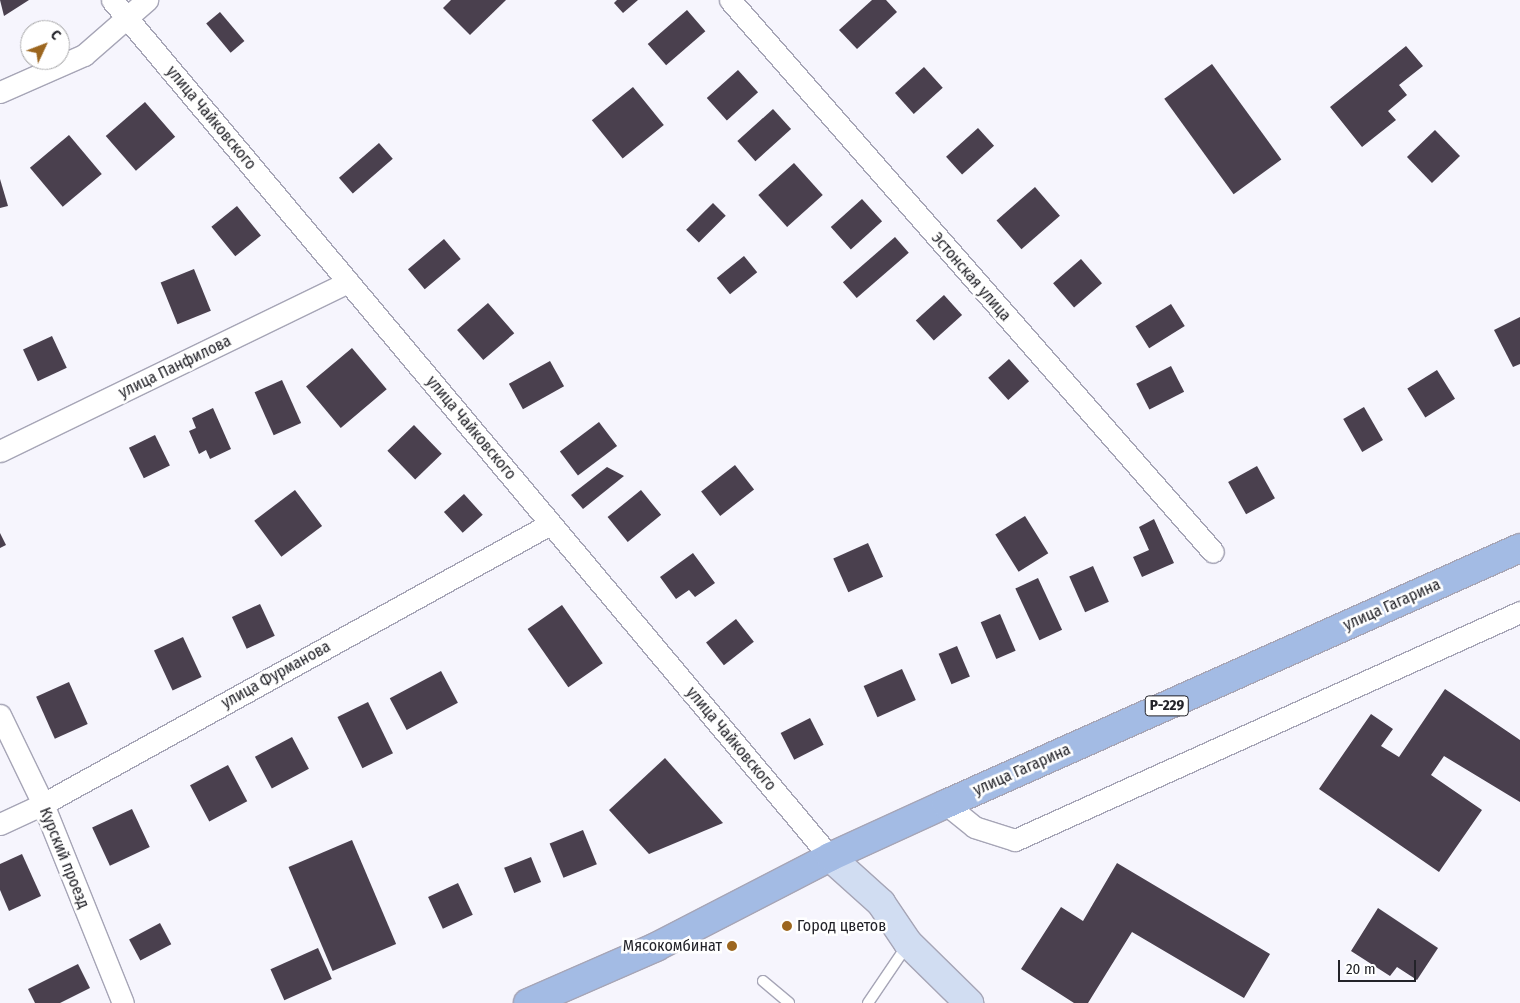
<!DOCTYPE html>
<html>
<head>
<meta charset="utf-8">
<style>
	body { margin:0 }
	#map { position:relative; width:1520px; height:1003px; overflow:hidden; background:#f6f5fd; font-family:"Fira Sans Condensed",sans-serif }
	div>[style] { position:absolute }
	.building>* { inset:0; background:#4a404e; transform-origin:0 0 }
	.roads { filter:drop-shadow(1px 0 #a6a5b6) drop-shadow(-1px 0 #a6a5b6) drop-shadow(0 1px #a6a5b6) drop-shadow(0 -1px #a6a5b6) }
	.lane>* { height:10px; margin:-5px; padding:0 5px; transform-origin:5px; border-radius:5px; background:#fff }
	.street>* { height:21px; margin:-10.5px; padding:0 10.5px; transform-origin:10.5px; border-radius:10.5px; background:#fff }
	.secondary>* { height:28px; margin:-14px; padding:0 14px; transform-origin:14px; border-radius:14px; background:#d1ddf2 }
	.primary>* { height:28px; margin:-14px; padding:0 14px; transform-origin:14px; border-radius:14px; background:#a3bbe4 }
	.dots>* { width:14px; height:14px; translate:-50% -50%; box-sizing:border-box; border:2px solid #fff; border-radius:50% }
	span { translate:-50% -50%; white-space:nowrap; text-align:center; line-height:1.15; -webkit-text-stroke:5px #fff; paint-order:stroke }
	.shield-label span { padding:1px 4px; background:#fff; border:1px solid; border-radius:4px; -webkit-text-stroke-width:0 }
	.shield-label { font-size:15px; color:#232329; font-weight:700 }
	.street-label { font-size:16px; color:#232329 }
	.poi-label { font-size:16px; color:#232329 }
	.left { translate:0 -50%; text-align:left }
	.right { translate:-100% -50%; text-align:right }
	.north { position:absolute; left:20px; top:20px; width:50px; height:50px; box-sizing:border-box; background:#fff; border:1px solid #a7a7a9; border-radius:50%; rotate:47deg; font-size:14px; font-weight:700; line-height:20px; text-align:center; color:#232329 }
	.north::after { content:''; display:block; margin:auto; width:18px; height:22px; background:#9c661f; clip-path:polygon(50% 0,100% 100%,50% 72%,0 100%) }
	.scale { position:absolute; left:1338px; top:960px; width:78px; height:22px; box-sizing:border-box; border:2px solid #232329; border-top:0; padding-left:6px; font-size:15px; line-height:18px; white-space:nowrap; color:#232329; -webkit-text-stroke:4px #fff; paint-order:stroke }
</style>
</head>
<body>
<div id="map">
	<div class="building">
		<i style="clip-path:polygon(0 0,29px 0,4px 16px)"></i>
		<i style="clip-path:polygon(451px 0,506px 0,470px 35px,443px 8px)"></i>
		<i style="clip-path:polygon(617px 0,638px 0,623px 13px,614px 3px)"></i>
		<i style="clip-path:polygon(872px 0,886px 0,897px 12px,857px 49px,839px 30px)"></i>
		<i style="left:687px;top:10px;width:28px;height:52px;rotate:49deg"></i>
		<i style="left:220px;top:12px;width:38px;height:18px;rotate:50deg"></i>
		<i style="clip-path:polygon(1406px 46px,1423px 66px,1399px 85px,1407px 95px,1388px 111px,1396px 120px,1362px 147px,1330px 107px)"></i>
		<i style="left:1212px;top:64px;width:118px;height:59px;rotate:54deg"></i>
		<i style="left:924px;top:67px;width:28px;height:39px;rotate:48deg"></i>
		<i style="left:738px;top:70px;width:30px;height:42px;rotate:48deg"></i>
		<i style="left:633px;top:87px;width:49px;height:53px;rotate:51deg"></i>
		<i style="left:145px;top:102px;width:46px;height:52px;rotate:49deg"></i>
		<i style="left:773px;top:109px;width:27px;height:48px;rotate:48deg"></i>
		<i style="left:978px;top:128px;width:24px;height:43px;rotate:48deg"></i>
		<i style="left:1435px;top:130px;width:36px;height:39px;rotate:46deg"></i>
		<i style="left:69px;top:135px;width:51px;height:51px;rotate:50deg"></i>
		<i style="left:379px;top:143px;width:21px;height:53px;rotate:49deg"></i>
		<i style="left:794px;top:163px;width:43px;height:48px;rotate:48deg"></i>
		<i style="clip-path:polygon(0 179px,8px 206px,0 208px)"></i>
		<i style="left:1035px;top:187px;width:38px;height:51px;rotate:49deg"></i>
		<i style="left:862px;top:199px;width:30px;height:42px;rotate:48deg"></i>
		<i style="left:713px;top:203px;width:18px;height:38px;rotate:45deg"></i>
		<i style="left:237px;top:206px;width:38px;height:33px;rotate:51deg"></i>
		<i style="left:895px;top:237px;width:21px;height:69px;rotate:49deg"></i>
		<i style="left:444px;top:239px;width:26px;height:47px;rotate:50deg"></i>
		<i style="left:744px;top:256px;width:21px;height:35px;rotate:51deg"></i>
		<i style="left:1081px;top:259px;width:32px;height:37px;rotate:49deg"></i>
		<i style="left:194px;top:269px;width:45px;height:36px;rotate:68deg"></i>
		<i style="left:944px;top:295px;width:27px;height:38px;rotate:48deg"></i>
		<i style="left:488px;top:303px;width:40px;height:41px;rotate:49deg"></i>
		<i style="left:1171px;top:304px;width:26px;height:42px;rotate:58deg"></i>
		<i style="clip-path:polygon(1520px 317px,1520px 364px,1513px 367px,1494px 330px)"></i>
		<i style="left:52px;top:336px;width:35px;height:32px;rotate:65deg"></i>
		<i style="left:352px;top:348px;width:54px;height:60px;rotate:50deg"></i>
		<i style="left:1009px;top:359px;width:30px;height:28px;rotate:48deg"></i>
		<i style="left:550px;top:361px;width:29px;height:47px;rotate:61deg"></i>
		<i style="left:1171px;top:366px;width:29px;height:39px;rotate:63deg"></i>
		<i style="left:1437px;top:370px;width:34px;height:35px;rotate:58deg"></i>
		<i style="left:282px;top:380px;width:47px;height:30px;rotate:66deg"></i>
		<i style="left:1364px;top:407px;width:38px;height:24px;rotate:60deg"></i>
		<i style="clip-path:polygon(213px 408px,231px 449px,210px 459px,206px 450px,199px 454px,189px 431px,196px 428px,192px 418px)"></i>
		<i style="left:599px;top:422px;width:30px;height:49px;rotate:53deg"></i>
		<i style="left:414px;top:425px;width:40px;height:37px;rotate:46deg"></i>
		<i style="left:155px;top:435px;width:34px;height:29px;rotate:64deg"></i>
		<i style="left:735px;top:465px;width:31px;height:43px;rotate:52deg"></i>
		<i style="left:1257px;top:466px;width:37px;height:33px;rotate:61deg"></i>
		<i style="clip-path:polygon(607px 467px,624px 476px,583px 509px,571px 495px)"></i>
		<i style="left:295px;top:490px;width:45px;height:51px;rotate:53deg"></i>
		<i style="left:641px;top:490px;width:32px;height:43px;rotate:51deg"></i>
		<i style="left:464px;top:494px;width:28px;height:27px;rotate:48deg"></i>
		<i style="left:1025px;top:516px;width:44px;height:35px;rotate:58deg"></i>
		<i style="clip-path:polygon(1154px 519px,1174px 563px,1142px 577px,1133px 557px,1149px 550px,1139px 527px)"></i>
		<i style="clip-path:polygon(0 533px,6px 545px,0 548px)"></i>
		<i style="left:868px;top:543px;width:37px;height:38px;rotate:66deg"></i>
		<i style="clip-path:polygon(693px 553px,715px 583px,695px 597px,689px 590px,676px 599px,660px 577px)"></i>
		<i style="left:1093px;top:566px;width:39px;height:26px;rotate:66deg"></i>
		<i style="left:1038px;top:578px;width:57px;height:25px;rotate:65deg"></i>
		<i style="left:260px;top:604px;width:35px;height:31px;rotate:65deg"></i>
		<i style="left:562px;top:605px;width:71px;height:42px;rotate:55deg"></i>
		<i style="left:1000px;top:614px;width:40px;height:21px;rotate:67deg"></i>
		<i style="left:736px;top:619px;width:29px;height:38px;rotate:52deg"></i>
		<i style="left:183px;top:637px;width:44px;height:32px;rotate:65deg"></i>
		<i style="left:957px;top:646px;width:33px;height:20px;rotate:67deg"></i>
		<i style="left:902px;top:669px;width:34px;height:42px;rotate:66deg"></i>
		<i style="left:441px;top:671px;width:36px;height:58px;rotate:62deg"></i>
		<i style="left:69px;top:682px;width:46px;height:36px;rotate:66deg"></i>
		<i style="clip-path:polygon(1445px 689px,1520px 740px,1520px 802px,1444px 756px,1431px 775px,1482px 810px,1439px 872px,1319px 789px,1371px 714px,1393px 729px,1381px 746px,1399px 757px)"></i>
		<i style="left:368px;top:702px;width:57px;height:34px;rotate:64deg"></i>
		<i style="left:810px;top:718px;width:30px;height:33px;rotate:63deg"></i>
		<i style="left:292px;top:737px;width:36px;height:42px;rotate:62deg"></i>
		<i style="clip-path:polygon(665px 758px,723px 823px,649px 854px,609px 810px)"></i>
		<i style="left:228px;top:765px;width:41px;height:43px;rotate:62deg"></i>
		<i style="left:132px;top:809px;width:42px;height:44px;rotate:65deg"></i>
		<i style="left:583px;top:830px;width:37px;height:36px;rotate:68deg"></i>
		<i style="left:352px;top:840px;width:113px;height:69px;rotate:67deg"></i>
		<i style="clip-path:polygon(22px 854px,41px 896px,9px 911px,0 890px,0 864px)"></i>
		<i style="left:531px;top:857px;width:27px;height:29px;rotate:68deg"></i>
		<i style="clip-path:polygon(1117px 863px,1270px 954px,1244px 998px,1132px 932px,1088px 1003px,1074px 1003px,1021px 969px,1061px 907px,1083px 921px)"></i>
		<i style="left:458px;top:883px;width:35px;height:33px;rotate:65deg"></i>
		<i style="clip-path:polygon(1378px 908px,1438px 948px,1417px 980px,1397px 967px,1390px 976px,1351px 951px)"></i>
		<i style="left:160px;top:923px;width:24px;height:35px;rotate:62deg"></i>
		<i style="left:318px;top:948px;width:34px;height:52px;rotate:66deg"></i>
		<i style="clip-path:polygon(78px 964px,90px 988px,60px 1003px,35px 1003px,28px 989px)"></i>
	</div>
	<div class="roads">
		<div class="lane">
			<i style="left:763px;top:981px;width:34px;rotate:40deg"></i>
			<i style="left:868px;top:1003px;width:71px;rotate:-55.9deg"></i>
		</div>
		<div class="street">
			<i style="left:112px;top:0;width:1118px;rotate:50.04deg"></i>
			<i style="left:730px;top:0;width:733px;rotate:48.81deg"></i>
			<i style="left:0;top:92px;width:92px;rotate:-23.8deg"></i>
			<i style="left:84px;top:55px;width:84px;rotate:-41.1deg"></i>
			<i style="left:0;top:451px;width:387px;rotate:-25.9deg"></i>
			<i style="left:0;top:715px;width:99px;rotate:64.2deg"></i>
			<i style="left:43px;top:804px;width:214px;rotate:68.1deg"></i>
			<i style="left:946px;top:804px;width:36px;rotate:39deg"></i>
			<i style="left:974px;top:827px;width:43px;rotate:17.6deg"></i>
			<i style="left:1015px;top:840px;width:554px;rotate:-24.3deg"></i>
			<i style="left:0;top:824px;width:47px;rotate:-24.9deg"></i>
			<i style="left:43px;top:804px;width:579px;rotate:-28.91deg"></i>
		</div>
		<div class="secondary">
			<i style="left:830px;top:857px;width:69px;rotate:42deg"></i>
			<i style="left:881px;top:903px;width:48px;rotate:56deg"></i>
			<i style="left:908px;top:943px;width:86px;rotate:44.5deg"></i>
		</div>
		<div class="primary">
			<i style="left:528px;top:1003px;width:140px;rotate:-23.6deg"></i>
			<i style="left:656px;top:947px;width:196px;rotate:-27.3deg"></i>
			<i style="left:830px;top:857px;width:128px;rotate:-24.6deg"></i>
			<i style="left:946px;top:804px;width:628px;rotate:-24.04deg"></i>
		</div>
	</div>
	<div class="dots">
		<i style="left:787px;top:926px;background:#9c661f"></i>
		<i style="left:732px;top:946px;background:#9c661f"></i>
	</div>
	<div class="shield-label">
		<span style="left:1167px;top:706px">Р-229</span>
	</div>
	<div class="street-label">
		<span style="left:211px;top:118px;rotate:50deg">улица Чайковского</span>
		<span style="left:971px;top:277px;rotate:49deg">Эстонская улица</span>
		<span style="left:175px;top:367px;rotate:-26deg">улица Панфилова</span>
		<span style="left:471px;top:428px;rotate:50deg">улица Чайковского</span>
		<span style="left:1392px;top:605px;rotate:-24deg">улица Гагарина</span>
		<span style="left:276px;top:675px;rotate:-29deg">улица Фурманова</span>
		<span style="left:731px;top:739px;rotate:50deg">улица Чайковского</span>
		<span style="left:1022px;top:770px;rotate:-24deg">улица Гагарина</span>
		<span style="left:64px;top:858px;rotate:68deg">Курский проезд</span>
	</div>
	<div class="poi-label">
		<span class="left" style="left:797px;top:926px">Город цветов</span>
		<span class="right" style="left:722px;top:946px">Мясокомбинат</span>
	</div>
	<div class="north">С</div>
	<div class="scale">20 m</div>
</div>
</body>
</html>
